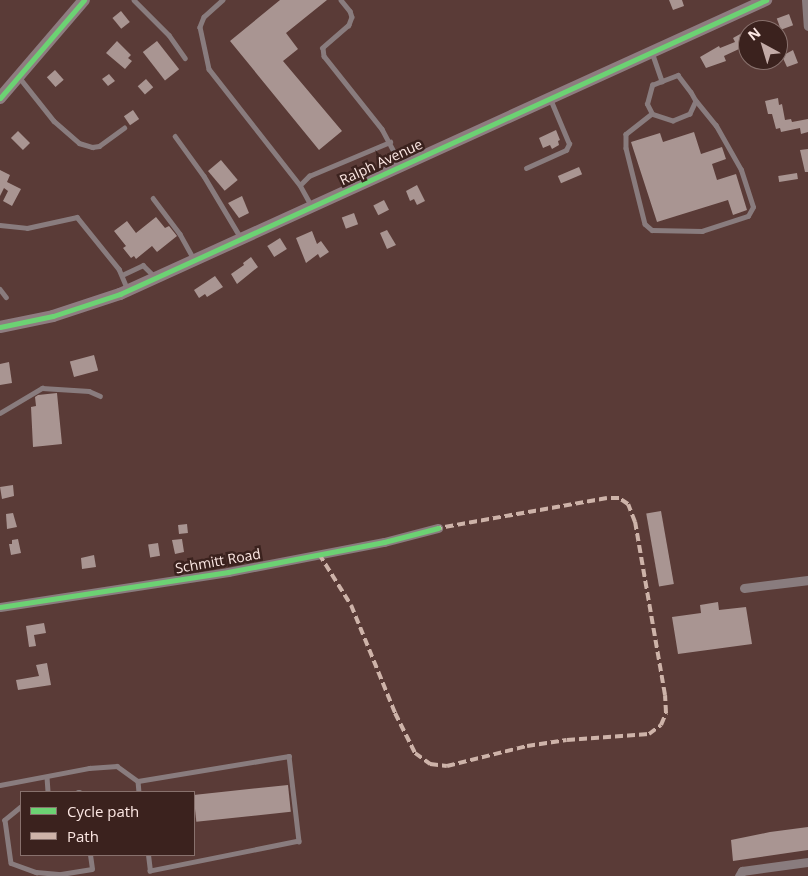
<!DOCTYPE html>
<html>
<head>
<meta charset="utf-8">
<style>
	body { margin:0 }
	#map { position:relative; width:808px; height:876px; overflow:hidden; background:#5a3b37; font-family:"Open Sans",sans-serif }
	div>[style] { position:absolute }
	.building>* { inset:0; background:#a99592; transform-origin:0 0 }
	.lane>* { height:4.5px; margin:-2.25px; padding:0 2.25px; transform-origin:2.25px; border-radius:2.25px; background:#897c7e }
	.street>* { height:9px; margin:-4.5px; padding:0 4.5px; transform-origin:4.5px; border-radius:4.5px; background:#897c7e }
	.secondary>* { height:12px; margin:-6px; padding:0 6px; transform-origin:6px; border-radius:6px; background:#8e7c80 }
	.quiet>* { height:4px; margin-top:-2px; transform-origin:0; background:repeating-linear-gradient(90deg,#ceb3a9 0 8px,transparent 0 12px) }
	.cycleway>* { height:5px; margin:-2.5px; padding:0 2.5px; transform-origin:2.5px; border-radius:2.5px; background:#6cd273 }
	span { translate:-50% -50%; white-space:nowrap; text-align:center; line-height:1.15; -webkit-text-stroke:5px #3b221e; paint-order:stroke }
	.street-label { font-size:14px; color:#fce7e3 }
	.legend { position:absolute; left:20px; top:791px; width:175px; height:65px; box-sizing:border-box; background:#3b221e; border:1px solid #88716d; margin:0; padding:6px 9px; list-style:none; font-size:15px; color:#fce7e3 }
	.legend li { display:flex; align-items:center; gap:10px; height:25px }
	.legend b { width:25px; border:1px solid #88716d }
	.north { position:absolute; left:738px; top:20px; width:50px; height:50px; box-sizing:border-box; background:#3b221e; border:1px solid #88716d; border-radius:50%; rotate:321deg; font-size:14px; font-weight:700; line-height:20px; text-align:center; color:#fce7e3 }
	.north::after { content:''; display:block; margin:auto; width:18px; height:22px; background:#c3aba7; clip-path:polygon(50% 0,100% 100%,50% 72%,0 100%) }
</style>
</head>
<body>
<div id="map">
	<div class="building">
		<i style="clip-path:polygon(280px 0,327px 0,286px 33px,298px 49px,283px 61px,342px 131px,319px 150px,230px 41px)"></i>
		<i style="clip-path:polygon(669px 0,682px 0,684px 6px,673px 10px)"></i>
		<i style="left:121px;top:11px;width:14px;height:11px;rotate:51deg"></i>
		<i style="left:789px;top:14px;width:12px;height:13px;rotate:70deg"></i>
		<i style="clip-path:polygon(742px 33px,748px 50px,740px 53px,739px 49px,724px 56px,726px 61px,706px 68px,700px 57px,719px 46px,720px 48px,735px 42px,733px 38px)"></i>
		<i style="clip-path:polygon(117px 41px,131px 55px,128px 58px,132px 61px,125px 69px,106px 53px)"></i>
		<i style="left:157px;top:41px;width:36px;height:18px;rotate:52deg"></i>
		<i style="clip-path:polygon(793px 50px,798px 63px,787px 67px,782px 56px)"></i>
		<i style="left:55px;top:70px;width:13px;height:11px;rotate:48deg"></i>
		<i style="clip-path:polygon(109px 74px,115px 81px,108px 86px,102px 79px)"></i>
		<i style="left:146px;top:79px;width:11px;height:11px;rotate:49deg"></i>
		<i style="clip-path:polygon(778px 98px,779px 105px,782px 104px,785px 120px,791px 119px,792px 122px,808px 119px,808px 132px,801px 134px,800px 128px,781px 132px,780px 128px,776px 129px,772px 114px,768px 114px,765px 101px)"></i>
		<i style="left:133px;top:110px;width:11px;height:11px;rotate:56deg"></i>
		<i style="clip-path:polygon(556px 130px,560px 140px,558px 141px,559px 145px,552px 149px,550px 145px,543px 148px,539px 138px)"></i>
		<i style="left:18px;top:131px;width:17px;height:10px;rotate:45deg"></i>
		<i style="clip-path:polygon(694px 132px,701px 154px,722px 147px,726px 159px,712px 164px,717px 180px,736px 174px,747px 210px,733px 215px,728px 200px,657px 222px,631px 142px,660px 133px,663px 142px)"></i>
		<i style="clip-path:polygon(808px 149px,808px 172px,805px 172px,800px 150px)"></i>
		<i style="left:221px;top:160px;width:26px;height:17px;rotate:50deg"></i>
		<i style="left:579px;top:167px;width:8px;height:23px;rotate:67deg"></i>
		<i style="clip-path:polygon(0 170px,10px 175px,7px 182px,21px 189px,12px 206px,3px 201px,8px 191px,4px 188px,0 196px)"></i>
		<i style="left:797px;top:173px;width:6px;height:19px;rotate:81deg"></i>
		<i style="clip-path:polygon(417px 185px,425px 201px,417px 205px,414px 199px,410px 201px,406px 191px)"></i>
		<i style="clip-path:polygon(242px 196px,249px 213px,239px 218px,228px 203px)"></i>
		<i style="left:384px;top:200px;width:11px;height:12px;rotate:63deg"></i>
		<i style="left:354px;top:213px;width:12px;height:13px;rotate:70deg"></i>
		<i style="clip-path:polygon(156px 217px,165px 228px,169px 226px,177px 236px,157px 252px,152px 246px,136px 259px,134px 256px,131px 258px,123px 248px,126px 246px,114px 231px,127px 221px,136px 233px)"></i>
		<i style="clip-path:polygon(387px 230px,396px 245px,387px 249px,380px 233px)"></i>
		<i style="clip-path:polygon(312px 231px,317px 244px,321px 241px,329px 252px,320px 258px,318px 254px,306px 263px,296px 238px)"></i>
		<i style="left:280px;top:238px;width:13px;height:15px;rotate:58deg"></i>
		<i style="clip-path:polygon(251px 257px,258px 267px,237px 284px,231px 274px,244px 265px,243px 263px)"></i>
		<i style="clip-path:polygon(215px 276px,223px 287px,207px 297px,205px 294px,199px 298px,194px 290px)"></i>
		<i style="left:94px;top:355px;width:16px;height:25px;rotate:75deg"></i>
		<i style="clip-path:polygon(9px 362px,12px 383px,0 385px,0 364px)"></i>
		<i style="clip-path:polygon(57px 393px,62px 444px,33px 447px,31px 407px,36px 406px,35px 397px,38px 395px)"></i>
		<i style="clip-path:polygon(13px 485px,14px 496px,2px 499px,0 487px)"></i>
		<i style="left:661px;top:511px;width:74px;height:15px;rotate:80deg"></i>
		<i style="clip-path:polygon(13px 513px,17px 527px,7px 529px,6px 514px)"></i>
		<i style="left:187px;top:524px;width:9px;height:9px;rotate:84deg"></i>
		<i style="clip-path:polygon(18px 539px,21px 553px,11px 555px,9px 544px,12px 544px,12px 540px)"></i>
		<i style="clip-path:polygon(182px 539px,184px 552px,175px 554px,172px 540px)"></i>
		<i style="left:158px;top:543px;width:13px;height:10px;rotate:81deg"></i>
		<i style="clip-path:polygon(94px 555px,96px 567px,82px 569px,81px 558px)"></i>
		<i style="clip-path:polygon(718px 602px,719px 610px,746px 607px,752px 644px,678px 654px,672px 617px,701px 613px,700px 605px)"></i>
		<i style="clip-path:polygon(44px 623px,46px 633px,34px 635px,36px 646px,29px 647px,26px 626px)"></i>
		<i style="clip-path:polygon(47px 663px,51px 685px,18px 690px,16px 680px,39px 676px,36px 665px)"></i>
		<i style="left:288px;top:785px;width:27px;height:95px;rotate:84deg"></i>
		<i style="clip-path:polygon(808px 827px,808px 850px,733px 861px,731px 840px,770px 832px)"></i>
	</div>
	<div class="lane">
		<i style="left:134px;top:0;width:49px;rotate:45deg"></i>
		<i style="left:169px;top:35px;width:28px;rotate:55deg"></i>
		<i style="left:223px;top:0;width:25px;rotate:138deg"></i>
		<i style="left:204px;top:17px;width:11px;rotate:112deg"></i>
		<i style="left:200px;top:27px;width:43px;rotate:77.9deg"></i>
		<i style="left:209px;top:69px;width:147px;rotate:51.9deg"></i>
		<i style="left:300px;top:185px;width:23px;rotate:61deg"></i>
		<i style="left:341px;top:0;width:14px;rotate:51deg"></i>
		<i style="left:350px;top:11px;width:6px;rotate:72deg"></i>
		<i style="left:352px;top:17px;width:9px;rotate:111deg"></i>
		<i style="left:349px;top:25px;width:35px;rotate:139deg"></i>
		<i style="left:323px;top:48px;width:8px;rotate:83deg"></i>
		<i style="left:324px;top:56px;width:93px;rotate:51.5deg"></i>
		<i style="left:382px;top:129px;width:40px;rotate:62deg"></i>
		<i style="left:652px;top:52px;width:31px;rotate:71deg"></i>
		<i style="left:662px;top:81px;width:17px;rotate:-21deg"></i>
		<i style="left:678px;top:75px;width:21px;rotate:53deg"></i>
		<i style="left:691px;top:92px;width:10px;rotate:61deg"></i>
		<i style="left:696px;top:101px;width:14px;rotate:115deg"></i>
		<i style="left:690px;top:114px;width:18px;rotate:158deg"></i>
		<i style="left:673px;top:121px;width:22px;rotate:-162deg"></i>
		<i style="left:652px;top:114px;width:11px;rotate:-117deg"></i>
		<i style="left:647px;top:104px;width:20px;rotate:-75deg"></i>
		<i style="left:652px;top:85px;width:11px;rotate:-22deg"></i>
		<i style="left:19px;top:77px;width:56px;rotate:51.5deg"></i>
		<i style="left:54px;top:121px;width:33px;rotate:41deg"></i>
		<i style="left:79px;top:143px;width:14px;rotate:17deg"></i>
		<i style="left:92px;top:147px;width:7px;rotate:-8deg"></i>
		<i style="left:99px;top:146px;width:31px;rotate:-36deg"></i>
		<i style="left:652px;top:114px;width:33px;rotate:142deg"></i>
		<i style="left:626px;top:134px;width:14px;rotate:90deg"></i>
		<i style="left:626px;top:148px;width:78px;rotate:76deg"></i>
		<i style="left:645px;top:224px;width:9px;rotate:41deg"></i>
		<i style="left:652px;top:230px;width:50px;rotate:1.1deg"></i>
		<i style="left:702px;top:231px;width:48px;rotate:-18.1deg"></i>
		<i style="left:748px;top:216px;width:10px;rotate:-61deg"></i>
		<i style="left:753px;top:207px;width:39px;rotate:-108deg"></i>
		<i style="left:741px;top:170px;width:51px;rotate:-119.6deg"></i>
		<i style="left:716px;top:126px;width:32px;rotate:-129deg"></i>
		<i style="left:175px;top:136px;width:49px;rotate:54.1deg"></i>
		<i style="left:204px;top:176px;width:72px;rotate:59.2deg"></i>
		<i style="left:526px;top:168px;width:44px;rotate:-24.2deg"></i>
		<i style="left:566px;top:150px;width:7px;rotate:-63deg"></i>
		<i style="left:569px;top:144px;width:49px;rotate:-112.9deg"></i>
		<i style="left:300px;top:185px;width:13px;rotate:-45deg"></i>
		<i style="left:309px;top:176px;width:88px;rotate:-22.8deg"></i>
		<i style="left:153px;top:198px;width:45px;rotate:53.1deg"></i>
		<i style="left:180px;top:234px;width:29px;rotate:61deg"></i>
		<i style="left:0;top:225px;width:27px;rotate:6deg"></i>
		<i style="left:27px;top:228px;width:51px;rotate:-12.4deg"></i>
		<i style="left:77px;top:217px;width:67px;rotate:51.1deg"></i>
		<i style="left:119px;top:269px;width:21px;rotate:67deg"></i>
		<i style="left:122px;top:275px;width:23px;rotate:-25deg"></i>
		<i style="left:143px;top:265px;width:17px;rotate:45deg"></i>
		<i style="left:0;top:289px;width:10px;rotate:53deg"></i>
		<i style="left:0;top:413px;width:49px;rotate:-30.8deg"></i>
		<i style="left:42px;top:388px;width:47px;rotate:3.7deg"></i>
		<i style="left:89px;top:391px;width:12px;rotate:24deg"></i>
		<i style="left:47px;top:777px;width:15px;rotate:86deg"></i>
		<i style="left:138px;top:781px;width:11px;rotate:85deg"></i>
		<i style="left:0;top:785px;width:91px;rotate:-10.8deg"></i>
		<i style="left:89px;top:768px;width:28px;rotate:-4deg"></i>
		<i style="left:117px;top:766px;width:26px;rotate:36deg"></i>
		<i style="left:138px;top:781px;width:153px;rotate:-9.4deg"></i>
		<i style="left:289px;top:756px;width:86px;rotate:83.3deg"></i>
		<i style="left:299px;top:841px;width:152px;rotate:168.6deg"></i>
		<i style="left:150px;top:871px;width:16px;rotate:-97deg"></i>
		<i style="left:78px;top:792px;width:2px"></i>
		<i style="left:21px;top:807px;width:21px;rotate:141deg"></i>
		<i style="left:5px;top:820px;width:43px;rotate:82.1deg"></i>
		<i style="left:11px;top:863px;width:27px;rotate:20deg"></i>
		<i style="left:36px;top:872px;width:25px;rotate:5deg"></i>
		<i style="left:61px;top:874px;width:31px;rotate:-9deg"></i>
		<i style="left:92px;top:869px;width:14px;rotate:-98deg"></i>
	</div>
	<div class="street">
		<i style="left:806px;top:0;width:26px;rotate:86deg"></i>
		<i style="left:744px;top:588px;width:64px;rotate:-7.1deg"></i>
		<i style="left:0;top:607px;width:231px;rotate:-8.7deg"></i>
		<i style="left:228px;top:572px;width:159px;rotate:-10.9deg"></i>
		<i style="left:384px;top:542px;width:56px;rotate:-14.5deg"></i>
		<i style="left:739px;top:876px;width:6px;rotate:-59deg"></i>
		<i style="left:742px;top:871px;width:67px;rotate:-7.8deg"></i>
	</div>
	<div class="secondary">
		<i style="left:0;top:98px;width:129px;rotate:-49.4deg"></i>
		<i style="left:0;top:327px;width:54px;rotate:-11.7deg"></i>
		<i style="left:53px;top:316px;width:71px;rotate:-18.2deg"></i>
		<i style="left:120px;top:294px;width:710px;rotate:-24.47deg"></i>
	</div>
	<div class="quiet">
		<i style="left:319px;top:554px;width:60px;rotate:57.9deg"></i>
		<i style="left:351px;top:605px;width:117px;rotate:67.8deg"></i>
		<i style="left:395px;top:713px;width:45px;rotate:63.4deg"></i>
		<i style="left:415px;top:753px;width:19px;rotate:36deg"></i>
		<i style="left:430px;top:764px;width:17px;rotate:7deg"></i>
		<i style="left:447px;top:766px;width:82px;rotate:-14deg"></i>
		<i style="left:527px;top:746px;width:40px;rotate:-8.5deg"></i>
		<i style="left:567px;top:740px;width:82px;rotate:-4.2deg"></i>
		<i style="left:649px;top:734px;width:15px;rotate:-37deg"></i>
		<i style="left:661px;top:725px;width:13px;rotate:-67deg"></i>
		<i style="left:666px;top:713px;width:18px;rotate:-93deg"></i>
		<i style="left:665px;top:695px;width:176px;rotate:-99.8deg"></i>
		<i style="left:635px;top:522px;width:19px;rotate:-111deg"></i>
		<i style="left:628px;top:504px;width:11px;rotate:-146deg"></i>
		<i style="left:619px;top:498px;width:12px;rotate:180deg"></i>
		<i style="left:607px;top:498px;width:172px;rotate:169.9deg"></i>
	</div>
	<div class="cycleway">
		<i style="left:0;top:98px;width:129px;rotate:-49.4deg"></i>
		<i style="left:0;top:327px;width:54px;rotate:-11.7deg"></i>
		<i style="left:53px;top:316px;width:71px;rotate:-18.2deg"></i>
		<i style="left:120px;top:294px;width:710px;rotate:-24.47deg"></i>
		<i style="left:0;top:607px;width:231px;rotate:-8.7deg"></i>
		<i style="left:228px;top:572px;width:159px;rotate:-10.9deg"></i>
		<i style="left:384px;top:542px;width:56px;rotate:-14.5deg"></i>
	</div>
	<div class="street-label">
		<span style="left:381px;top:162px;rotate:-25deg">Ralph Avenue</span>
		<span style="left:218px;top:561px;rotate:-10deg">Schmitt Road</span>
	</div>
	<ul class="legend">
	<li><b style="height:6px;background:#6cd273"></b>Cycle path</li>
	<li><b style="height:6px;background:#ceb3a9"></b>Path</li>
	</ul>
	<div class="north">N</div>
</div>
</body>
</html>
